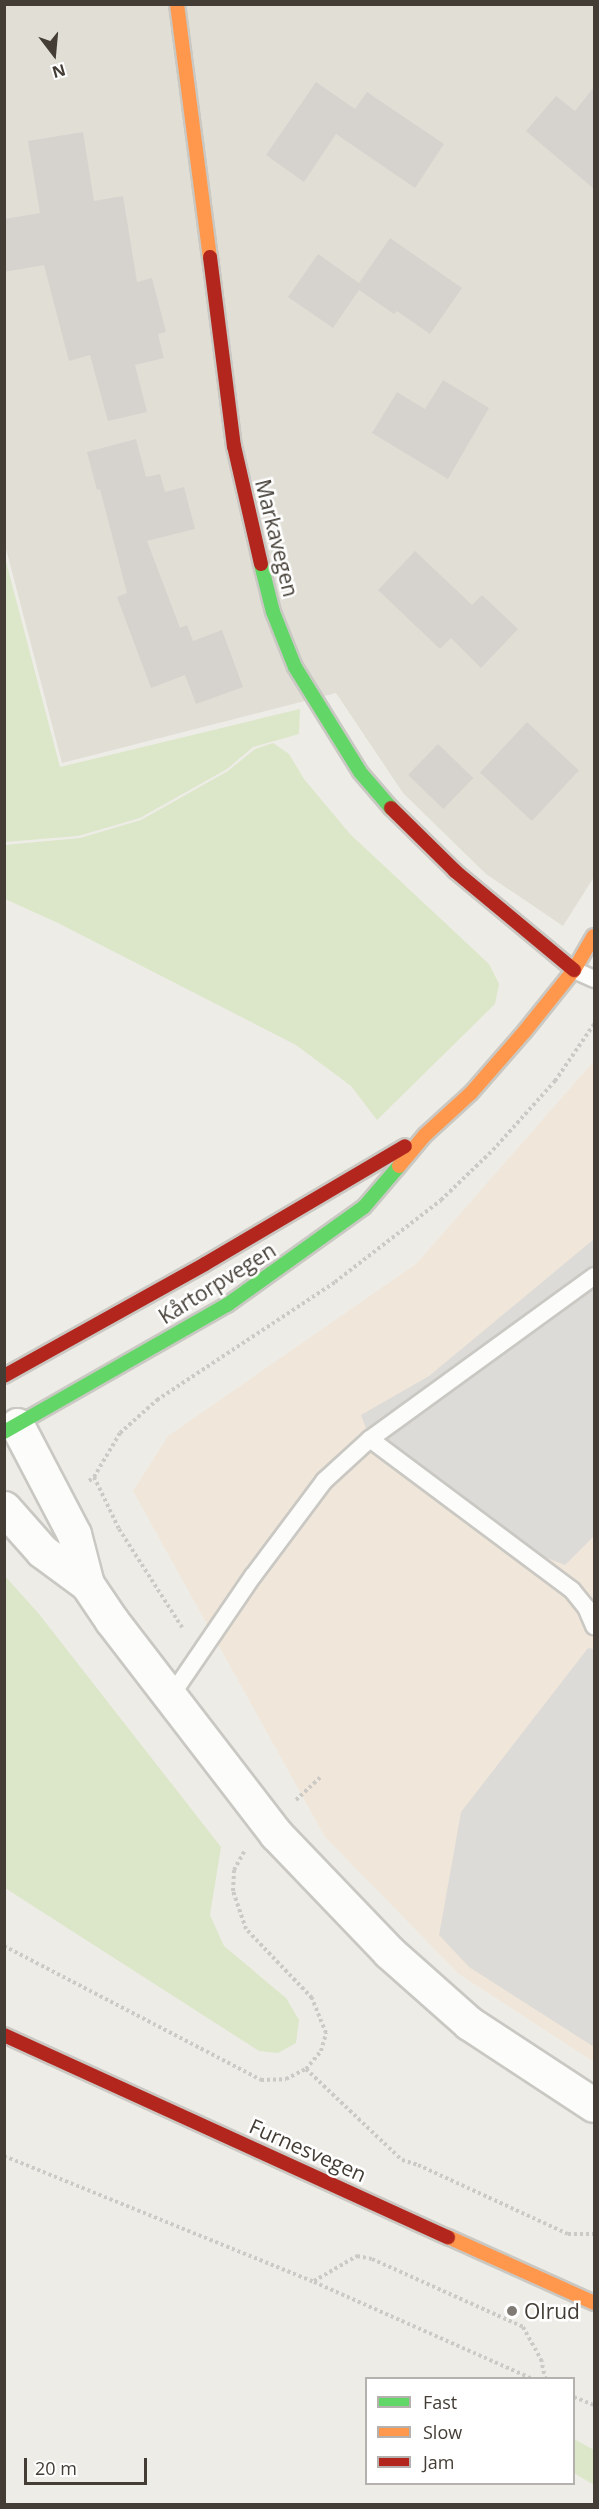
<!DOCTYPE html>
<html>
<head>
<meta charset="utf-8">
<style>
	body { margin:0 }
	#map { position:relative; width:599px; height:2509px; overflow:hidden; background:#eeece7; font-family:"Open Sans",sans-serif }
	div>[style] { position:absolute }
	.residential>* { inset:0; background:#e1ded5 }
	.commercial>* { inset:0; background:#f0e7da }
	.green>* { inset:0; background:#dbe7c8 }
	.parking>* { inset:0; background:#dddbd7 }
	.building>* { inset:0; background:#d6d3ce; transform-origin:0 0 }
	.path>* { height:4px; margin-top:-2px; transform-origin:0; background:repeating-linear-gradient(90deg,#cccac6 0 3px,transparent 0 6px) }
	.roads { filter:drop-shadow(2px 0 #cac8c3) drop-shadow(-2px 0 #cac8c3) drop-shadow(0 2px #cac8c3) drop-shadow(0 -2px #cac8c3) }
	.lane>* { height:16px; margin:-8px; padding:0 8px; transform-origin:8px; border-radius:8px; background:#fcfcfb }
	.street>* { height:33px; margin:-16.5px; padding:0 16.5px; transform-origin:16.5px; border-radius:16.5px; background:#fcfcfb }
	.fast>* { height:14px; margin:-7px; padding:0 7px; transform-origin:7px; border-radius:7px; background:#63d668 }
	.slow>* { height:14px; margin:-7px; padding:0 7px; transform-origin:7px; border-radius:7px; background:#ff974d }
	.jam>* { height:14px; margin:-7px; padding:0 7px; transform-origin:7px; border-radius:7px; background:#b3261e }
	.dots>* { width:16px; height:16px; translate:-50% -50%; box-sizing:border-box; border:3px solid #fff; border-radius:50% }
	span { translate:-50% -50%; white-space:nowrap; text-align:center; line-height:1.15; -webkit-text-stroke:5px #fff; paint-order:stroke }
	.street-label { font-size:21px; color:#433d35 }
	.poi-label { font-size:21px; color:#433d35 }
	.left { translate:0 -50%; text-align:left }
	.frame { position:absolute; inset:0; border:6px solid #433d35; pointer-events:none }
	.legend { position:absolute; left:365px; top:2377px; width:210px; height:108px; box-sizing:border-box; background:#fff; border:2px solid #b4b1ae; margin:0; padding:8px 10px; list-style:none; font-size:18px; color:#433d35 }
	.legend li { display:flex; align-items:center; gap:12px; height:30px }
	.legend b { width:30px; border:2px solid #b4b1ae }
	.north { position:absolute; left:24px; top:24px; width:60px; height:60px; -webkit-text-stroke:4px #fff; paint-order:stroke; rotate:164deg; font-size:16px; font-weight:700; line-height:24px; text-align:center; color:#433d35 }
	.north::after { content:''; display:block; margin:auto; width:21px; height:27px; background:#433d35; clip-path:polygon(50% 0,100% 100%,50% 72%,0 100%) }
	.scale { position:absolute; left:24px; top:2458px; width:123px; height:27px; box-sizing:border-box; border:3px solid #433d35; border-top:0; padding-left:8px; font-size:18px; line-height:21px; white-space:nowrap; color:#433d35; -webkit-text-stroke:4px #fff; paint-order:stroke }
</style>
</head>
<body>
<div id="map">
	<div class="residential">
		<i style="clip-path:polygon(4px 5px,594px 5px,594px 877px,563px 926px,486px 874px,403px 793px,336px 693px,62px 763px,5px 545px)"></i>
	</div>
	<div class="commercial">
		<i style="clip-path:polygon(594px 1061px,594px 2062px,459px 1974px,325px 1837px,133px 1491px,168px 1436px,416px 1264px)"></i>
	</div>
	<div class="green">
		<i style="clip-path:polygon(4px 554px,60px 767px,300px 709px,299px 734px,253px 747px,227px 769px,140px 818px,78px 836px,5px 842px)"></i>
		<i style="clip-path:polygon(273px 743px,289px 754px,304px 779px,350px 834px,489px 964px,499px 984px,495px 1004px,377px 1120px,351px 1086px,296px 1045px,58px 923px,5px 899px,5px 845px,80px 838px,141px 820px,228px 771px,255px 749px)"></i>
		<i style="clip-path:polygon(5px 1576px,39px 1614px,221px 1847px,210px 1915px,224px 1946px,286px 1998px,299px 2020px,296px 2043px,278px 2053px,259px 2051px,5px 1888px)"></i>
		<i style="clip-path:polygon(574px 2439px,594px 2450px,594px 2485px,574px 2473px)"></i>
	</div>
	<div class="parking">
		<i style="clip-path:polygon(594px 1239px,594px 1536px,565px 1565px,513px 1545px,370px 1439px,361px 1415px,429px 1376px)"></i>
		<i style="clip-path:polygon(588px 1648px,594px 1649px,594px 2047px,469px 1967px,439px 1935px,461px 1812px)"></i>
	</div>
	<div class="building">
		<i style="clip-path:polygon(316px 82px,355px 109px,367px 92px,444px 144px,415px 188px,336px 134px,304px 182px,266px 155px)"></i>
		<i style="clip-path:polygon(594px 87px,594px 189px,526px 131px,556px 96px,575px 111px)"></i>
		<i style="clip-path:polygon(83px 132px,94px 201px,123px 196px,137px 282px,152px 278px,166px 332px,158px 334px,164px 358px,135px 365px,147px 412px,108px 421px,90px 355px,69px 361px,44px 265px,4px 272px,4px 219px,40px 213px,28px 141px)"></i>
		<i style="clip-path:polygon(390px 238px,462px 288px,430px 334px,397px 311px,394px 314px,359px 290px,333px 328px,288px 297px,318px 254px,359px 283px)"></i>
		<i style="clip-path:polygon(443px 380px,489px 408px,448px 479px,372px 433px,397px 392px,425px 409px)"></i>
		<i style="clip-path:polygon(136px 439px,146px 477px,160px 474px,165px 492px,184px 487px,195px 529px,147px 541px,180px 628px,187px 625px,193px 641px,222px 630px,243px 687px,196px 704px,185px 675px,151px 688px,117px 597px,127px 593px,100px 489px,97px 490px,87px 452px)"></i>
		<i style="clip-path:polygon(415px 551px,472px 605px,482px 595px,518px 629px,481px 668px,451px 638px,440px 649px,378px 590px)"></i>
		<i style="left:527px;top:722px;width:71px;height:69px;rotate:43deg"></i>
		<i style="left:438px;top:744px;width:49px;height:43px;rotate:44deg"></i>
	</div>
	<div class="path">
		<i style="left:94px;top:1477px;width:58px;rotate:64.3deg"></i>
		<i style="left:119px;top:1529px;width:117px;rotate:57.3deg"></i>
		<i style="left:89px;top:1481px;width:6px;rotate:-39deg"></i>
		<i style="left:94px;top:1477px;width:51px;rotate:-59.4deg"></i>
		<i style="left:120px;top:1433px;width:50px;rotate:-41.7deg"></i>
		<i style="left:157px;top:1400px;width:214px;rotate:-33.5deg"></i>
		<i style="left:335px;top:1282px;width:134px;rotate:-37.7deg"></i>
		<i style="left:441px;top:1200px;width:72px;rotate:-43.9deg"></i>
		<i style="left:493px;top:1150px;width:93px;rotate:-48.1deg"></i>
		<i style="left:555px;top:1081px;width:69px;rotate:-55.6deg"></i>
		<i style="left:296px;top:1800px;width:35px;rotate:-43deg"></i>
		<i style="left:4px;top:1946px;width:290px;rotate:27.5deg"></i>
		<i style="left:261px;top:2080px;width:25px;rotate:-2deg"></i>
		<i style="left:286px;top:2079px;width:22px;rotate:-27deg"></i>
		<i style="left:306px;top:2069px;width:23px;rotate:-50deg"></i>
		<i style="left:321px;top:2051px;width:19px;rotate:-74deg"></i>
		<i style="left:326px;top:2033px;width:38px;rotate:-112deg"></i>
		<i style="left:312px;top:1998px;width:95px;rotate:-133.7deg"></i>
		<i style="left:246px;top:1929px;width:40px;rotate:-108.9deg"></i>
		<i style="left:233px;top:1891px;width:21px;rotate:-87deg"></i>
		<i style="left:234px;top:1870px;width:21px;rotate:-61deg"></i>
		<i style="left:306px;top:2069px;width:132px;rotate:43.5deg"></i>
		<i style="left:402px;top:2160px;width:17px;rotate:17deg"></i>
		<i style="left:418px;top:2165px;width:165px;rotate:24.7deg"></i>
		<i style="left:568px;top:2234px;width:26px"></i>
		<i style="left:4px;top:2156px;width:335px;rotate:22.1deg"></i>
		<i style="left:314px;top:2282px;width:237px;rotate:23.9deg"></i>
		<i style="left:314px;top:2281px;width:50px;rotate:-30.2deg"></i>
		<i style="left:357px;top:2256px;width:15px;rotate:11deg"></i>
		<i style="left:372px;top:2259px;width:166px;rotate:24.2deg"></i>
		<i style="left:523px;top:2327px;width:37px;rotate:61deg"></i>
		<i style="left:541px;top:2359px;width:19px;rotate:78deg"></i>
		<i style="left:574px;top:2397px;width:22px;rotate:22deg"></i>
	</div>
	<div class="roads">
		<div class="lane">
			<i style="left:574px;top:970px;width:22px;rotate:24deg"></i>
			<i style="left:370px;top:1439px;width:252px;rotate:36.8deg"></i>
			<i style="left:572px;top:1590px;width:22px;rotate:51deg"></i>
			<i style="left:586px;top:1607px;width:21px;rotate:67deg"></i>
			<i style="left:171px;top:1696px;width:145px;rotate:-55.7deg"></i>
			<i style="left:253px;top:1576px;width:119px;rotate:-53.2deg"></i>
			<i style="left:324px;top:1481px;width:62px;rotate:-42.4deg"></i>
			<i style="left:370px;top:1439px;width:277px;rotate:-36deg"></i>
		</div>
		<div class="street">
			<i style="left:17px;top:1425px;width:123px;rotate:62.4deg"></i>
			<i style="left:74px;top:1534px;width:52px;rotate:75.4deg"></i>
			<i style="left:4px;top:1508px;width:57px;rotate:48.5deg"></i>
			<i style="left:42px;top:1551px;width:56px;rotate:36.3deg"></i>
			<i style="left:87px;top:1584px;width:45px;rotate:56deg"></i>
			<i style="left:112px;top:1621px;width:269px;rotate:52.4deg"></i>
			<i style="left:276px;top:1834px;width:163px;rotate:46.2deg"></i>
			<i style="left:389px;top:1952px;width:107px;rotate:41.6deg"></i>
			<i style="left:469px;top:2023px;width:149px;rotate:33.3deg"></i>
		</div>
		<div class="fast">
			<i style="left:261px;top:564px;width:49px;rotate:76deg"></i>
			<i style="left:273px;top:612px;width:59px;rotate:68.2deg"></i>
			<i style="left:295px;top:667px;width:123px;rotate:58.2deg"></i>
			<i style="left:360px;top:772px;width:48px;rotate:49.3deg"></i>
			<i style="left:4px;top:1432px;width:257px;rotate:-29.7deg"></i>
			<i style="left:227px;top:1305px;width:168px;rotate:-35.6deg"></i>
			<i style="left:364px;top:1207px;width:54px;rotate:-49.5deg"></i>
		</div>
		<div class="slow">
			<i style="left:177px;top:4px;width:255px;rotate:82.6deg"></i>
			<i style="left:399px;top:1166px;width:40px;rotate:-50deg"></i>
			<i style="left:425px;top:1135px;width:62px;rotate:-42.4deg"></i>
			<i style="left:471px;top:1093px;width:82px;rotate:-48.9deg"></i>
			<i style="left:525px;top:1031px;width:78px;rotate:-51.2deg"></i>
			<i style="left:574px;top:970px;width:39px;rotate:-60deg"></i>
			<i style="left:448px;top:2237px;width:160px;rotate:24.3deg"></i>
		</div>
		<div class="jam">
			<i style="left:210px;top:257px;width:191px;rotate:82.8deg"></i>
			<i style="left:234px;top:446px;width:121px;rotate:77.1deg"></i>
			<i style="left:391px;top:808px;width:90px;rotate:44.5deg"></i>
			<i style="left:455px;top:871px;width:155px;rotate:39.8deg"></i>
			<i style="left:4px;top:1376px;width:230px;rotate:-29.1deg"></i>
			<i style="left:205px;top:1264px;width:232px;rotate:-30.5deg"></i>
			<i style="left:4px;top:2035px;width:488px;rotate:24.5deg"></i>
		</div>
	</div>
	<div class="dots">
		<i style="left:512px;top:2311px;background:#7f7a73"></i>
	</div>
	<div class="street-label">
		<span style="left:277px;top:538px;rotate:76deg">Markavegen</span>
		<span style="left:217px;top:1283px;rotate:-32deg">Kårtorpvegen</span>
		<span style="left:308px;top:2150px;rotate:24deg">Furnesvegen</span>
	</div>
	<div class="poi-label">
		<span class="left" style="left:524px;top:2311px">Olrud</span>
	</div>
	<div class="frame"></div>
	<ul class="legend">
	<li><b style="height:8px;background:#63d668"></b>Fast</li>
	<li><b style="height:8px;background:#ff974d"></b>Slow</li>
	<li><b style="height:8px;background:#b3261e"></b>Jam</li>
	</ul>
	<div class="north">N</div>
	<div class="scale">20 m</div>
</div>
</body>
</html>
